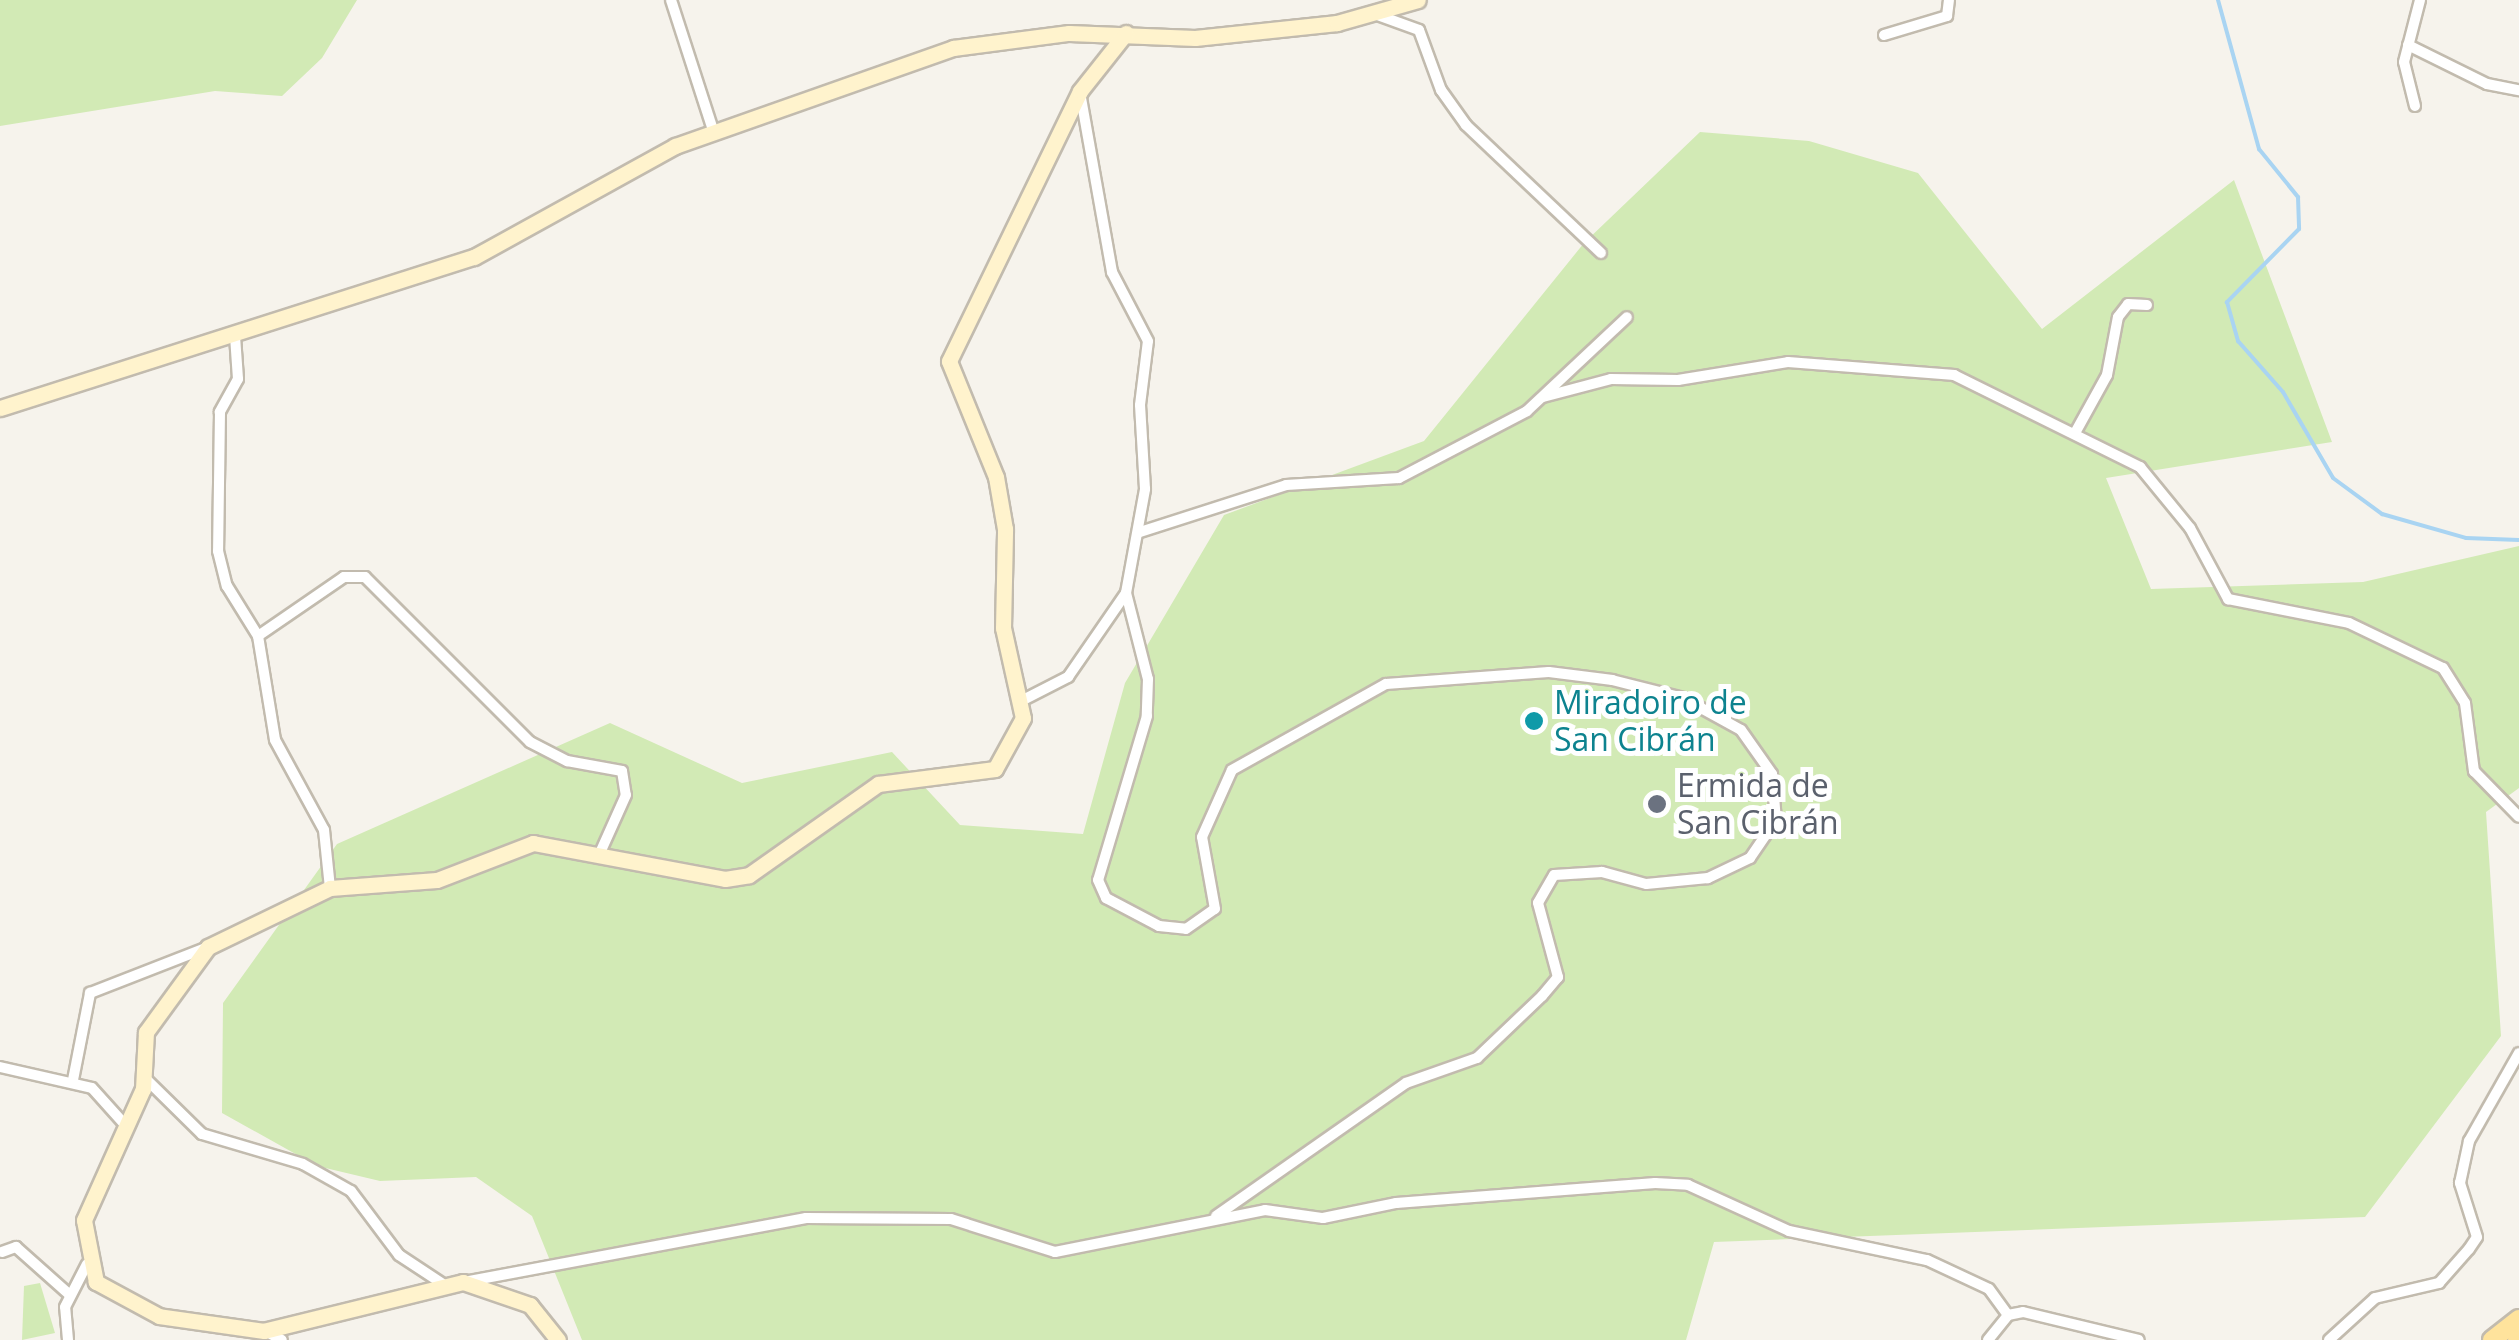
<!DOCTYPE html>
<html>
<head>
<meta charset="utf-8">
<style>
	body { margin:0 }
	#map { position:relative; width:2519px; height:1340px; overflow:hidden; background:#f6f3ec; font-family:"Open Sans",sans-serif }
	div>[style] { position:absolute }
	.green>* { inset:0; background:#d2eab5 }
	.stream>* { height:4px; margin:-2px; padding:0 2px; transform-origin:2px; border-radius:2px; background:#a9d4f2 }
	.roads { filter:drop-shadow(2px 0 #c2bbae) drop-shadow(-2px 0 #c2bbae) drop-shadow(0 2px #c2bbae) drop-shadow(0 -2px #c2bbae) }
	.street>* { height:10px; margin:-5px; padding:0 5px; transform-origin:5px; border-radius:5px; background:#fff }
	.secondary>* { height:15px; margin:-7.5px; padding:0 7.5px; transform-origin:7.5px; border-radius:7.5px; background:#fff3cd }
	.primary>* { height:18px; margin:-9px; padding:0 9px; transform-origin:9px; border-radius:9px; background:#ffe39c }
	.dots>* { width:28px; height:28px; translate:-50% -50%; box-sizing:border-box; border:5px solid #fff; border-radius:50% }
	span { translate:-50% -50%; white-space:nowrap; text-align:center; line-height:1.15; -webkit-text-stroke:10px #fff; paint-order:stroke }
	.culture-label { font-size:32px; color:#0d838f }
	.left { translate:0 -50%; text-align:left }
	.worship-label { font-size:32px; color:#5b616d }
</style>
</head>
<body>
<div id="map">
	<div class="green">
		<i style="clip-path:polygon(0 0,357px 0,322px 58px,282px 96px,215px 91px,0 126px)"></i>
		<i style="clip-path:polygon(1700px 132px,1809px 141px,1918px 173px,2042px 329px,2234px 180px,2332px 442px,2106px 478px,2151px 589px,2363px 582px,2519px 546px,2519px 788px,2486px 812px,2501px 1036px,2365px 1217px,1714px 1242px,1686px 1340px,582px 1340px,532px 1216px,476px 1177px,380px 1181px,317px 1166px,222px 1113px,223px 1003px,337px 844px,610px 723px,742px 783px,892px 752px,960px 825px,1083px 834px,1125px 683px,1224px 515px,1424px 441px,1584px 243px)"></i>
		<i style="clip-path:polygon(40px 1283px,55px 1333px,22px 1340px,24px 1286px)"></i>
	</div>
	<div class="stream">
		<i style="left:2218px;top:0;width:155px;rotate:74.6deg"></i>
		<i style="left:2259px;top:149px;width:62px;rotate:50.9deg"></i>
		<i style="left:2298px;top:197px;width:32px;rotate:88deg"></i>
		<i style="left:2299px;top:229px;width:103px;rotate:134.6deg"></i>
		<i style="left:2227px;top:302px;width:41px;rotate:74.2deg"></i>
		<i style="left:2238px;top:341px;width:68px;rotate:48.6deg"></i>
		<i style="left:2283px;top:392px;width:99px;rotate:59.8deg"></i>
		<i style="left:2333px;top:478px;width:61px;rotate:36.3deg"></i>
		<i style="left:2382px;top:514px;width:87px;rotate:15.9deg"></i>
		<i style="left:2466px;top:538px;width:53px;rotate:2.2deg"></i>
	</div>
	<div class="roads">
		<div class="street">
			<i style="left:671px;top:0;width:137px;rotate:72.1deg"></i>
			<i style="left:1372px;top:13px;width:50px;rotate:19.9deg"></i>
			<i style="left:1419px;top:30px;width:64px;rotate:69.9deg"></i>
			<i style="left:1441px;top:90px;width:43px;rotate:54.5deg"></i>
			<i style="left:1466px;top:125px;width:186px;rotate:43.5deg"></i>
			<i style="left:1884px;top:35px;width:66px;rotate:-16.8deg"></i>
			<i style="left:1947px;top:16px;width:16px;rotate:-83deg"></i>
			<i style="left:2408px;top:45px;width:88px;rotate:26.3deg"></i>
			<i style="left:2487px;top:84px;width:33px;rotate:11deg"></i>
			<i style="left:2415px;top:106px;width:45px;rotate:-104deg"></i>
			<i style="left:2404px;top:62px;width:64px;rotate:-75.5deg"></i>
			<i style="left:235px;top:336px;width:43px;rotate:86deg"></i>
			<i style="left:238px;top:379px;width:38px;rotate:119deg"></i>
			<i style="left:220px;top:412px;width:139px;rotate:90.8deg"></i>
			<i style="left:218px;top:551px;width:36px;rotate:76deg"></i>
			<i style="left:227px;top:586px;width:59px;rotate:58.2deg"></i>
			<i style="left:258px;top:636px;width:105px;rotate:80.7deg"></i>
			<i style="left:275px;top:740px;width:102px;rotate:61.4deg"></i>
			<i style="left:324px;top:830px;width:58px;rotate:84.1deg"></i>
			<i style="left:1543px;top:397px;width:70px;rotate:-14.8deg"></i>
			<i style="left:1611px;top:379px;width:67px;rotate:0.9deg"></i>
			<i style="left:1678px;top:380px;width:111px;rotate:-9.3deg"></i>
			<i style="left:1788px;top:362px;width:167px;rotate:4.5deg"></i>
			<i style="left:1954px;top:375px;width:208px;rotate:26.3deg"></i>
			<i style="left:2140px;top:467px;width:79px;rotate:50.7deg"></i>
			<i style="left:2190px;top:528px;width:81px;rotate:61.8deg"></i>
			<i style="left:2228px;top:599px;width:123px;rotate:11.2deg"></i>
			<i style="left:2349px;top:623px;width:104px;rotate:25.6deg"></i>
			<i style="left:2443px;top:668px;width:41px;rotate:57.8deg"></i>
			<i style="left:2465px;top:703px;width:69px;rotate:82.5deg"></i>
			<i style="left:2474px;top:771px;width:64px;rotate:45.6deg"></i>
			<i style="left:2075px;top:433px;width:66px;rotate:-61.1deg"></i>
			<i style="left:2107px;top:375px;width:59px;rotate:-79.3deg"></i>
			<i style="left:2118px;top:317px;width:16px;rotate:-52deg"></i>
			<i style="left:2128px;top:304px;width:19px;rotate:3deg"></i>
			<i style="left:1140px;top:532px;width:153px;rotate:-17.8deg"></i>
			<i style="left:1286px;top:485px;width:113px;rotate:-3.5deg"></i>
			<i style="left:1399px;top:478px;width:144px;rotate:-27.6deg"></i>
			<i style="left:1527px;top:411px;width:137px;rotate:-43.2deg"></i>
			<i style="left:1126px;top:593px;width:89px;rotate:75.7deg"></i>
			<i style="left:1148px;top:679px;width:37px;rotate:92deg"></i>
			<i style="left:1147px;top:716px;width:171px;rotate:106.6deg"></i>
			<i style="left:1098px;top:880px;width:20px;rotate:66deg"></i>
			<i style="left:1106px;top:898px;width:60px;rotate:27.8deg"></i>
			<i style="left:1159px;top:926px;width:27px;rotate:6deg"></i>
			<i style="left:1186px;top:929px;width:35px;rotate:-35deg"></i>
			<i style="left:1215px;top:909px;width:73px;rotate:-100.2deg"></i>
			<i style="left:1202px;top:837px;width:73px;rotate:-65.9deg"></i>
			<i style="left:1232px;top:770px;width:176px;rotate:-29.2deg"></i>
			<i style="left:1386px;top:684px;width:163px;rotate:-4.2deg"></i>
			<i style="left:1549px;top:672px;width:64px;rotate:7.2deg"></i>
			<i style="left:1612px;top:680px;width:73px;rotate:14.2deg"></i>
			<i style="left:1683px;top:698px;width:66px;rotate:28.9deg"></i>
			<i style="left:1741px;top:730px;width:54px;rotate:54.8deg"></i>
			<i style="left:1772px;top:774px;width:46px;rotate:85deg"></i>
			<i style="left:1776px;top:820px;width:46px;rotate:124.4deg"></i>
			<i style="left:1750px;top:858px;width:47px;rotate:154.5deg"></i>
			<i style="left:1708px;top:878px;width:62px;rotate:174.5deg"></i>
			<i style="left:1646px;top:884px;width:46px;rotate:-164.7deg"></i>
			<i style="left:1602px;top:872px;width:48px;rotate:176.4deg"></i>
			<i style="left:1554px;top:875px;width:32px;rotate:120deg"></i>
			<i style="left:1538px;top:903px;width:77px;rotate:74.9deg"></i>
			<i style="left:1558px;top:977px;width:25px;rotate:130deg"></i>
			<i style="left:1542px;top:996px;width:90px;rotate:136.4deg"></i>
			<i style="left:1477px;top:1058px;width:75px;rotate:160.6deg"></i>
			<i style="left:1406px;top:1083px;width:232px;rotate:145deg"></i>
			<i style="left:258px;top:636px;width:104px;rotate:-34.5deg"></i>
			<i style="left:344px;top:577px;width:21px"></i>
			<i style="left:365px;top:577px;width:233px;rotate:45deg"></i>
			<i style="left:530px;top:742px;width:42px;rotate:27.2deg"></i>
			<i style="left:567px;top:761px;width:56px;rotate:10.3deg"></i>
			<i style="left:622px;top:771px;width:24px;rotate:81deg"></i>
			<i style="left:626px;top:795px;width:66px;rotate:114.2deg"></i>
			<i style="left:1023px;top:700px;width:51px;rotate:-27.1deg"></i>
			<i style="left:1068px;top:677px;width:102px;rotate:-55.4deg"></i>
			<i style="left:1126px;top:593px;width:106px;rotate:-79.6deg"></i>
			<i style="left:1145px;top:489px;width:84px;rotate:-93.4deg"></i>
			<i style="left:1140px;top:405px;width:64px;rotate:-82.9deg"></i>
			<i style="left:1148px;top:341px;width:78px;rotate:-117.6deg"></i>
			<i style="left:1112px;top:272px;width:183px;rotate:-100.1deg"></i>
			<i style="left:0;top:1067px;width:94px;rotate:12.9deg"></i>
			<i style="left:92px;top:1088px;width:52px;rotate:48.1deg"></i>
			<i style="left:145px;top:1078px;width:80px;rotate:44.5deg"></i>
			<i style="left:202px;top:1134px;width:105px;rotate:16.5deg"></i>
			<i style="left:303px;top:1164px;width:55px;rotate:29.4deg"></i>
			<i style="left:351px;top:1191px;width:80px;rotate:53.1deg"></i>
			<i style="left:399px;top:1255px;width:53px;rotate:33.4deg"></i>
			<i style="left:73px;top:1080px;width:89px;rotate:-78.9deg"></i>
			<i style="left:90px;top:993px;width:127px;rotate:-21.3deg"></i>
			<i style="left:2px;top:1252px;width:15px;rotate:-20deg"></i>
			<i style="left:16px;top:1247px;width:71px;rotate:41.6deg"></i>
			<i style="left:464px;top:1282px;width:348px;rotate:-10.6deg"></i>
			<i style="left:806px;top:1218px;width:145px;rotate:0.4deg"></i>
			<i style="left:951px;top:1219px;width:109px;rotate:17.6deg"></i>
			<i style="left:1055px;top:1252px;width:214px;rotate:-11.3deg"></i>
			<i style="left:1265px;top:1210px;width:59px;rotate:7.9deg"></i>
			<i style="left:1323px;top:1218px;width:75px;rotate:-11.6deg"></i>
			<i style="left:1396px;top:1203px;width:260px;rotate:-4.4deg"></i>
			<i style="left:1655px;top:1183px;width:33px;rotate:3deg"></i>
			<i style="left:1688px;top:1185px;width:111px;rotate:24.5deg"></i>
			<i style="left:1789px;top:1231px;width:141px;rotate:11.9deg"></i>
			<i style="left:1927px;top:1260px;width:68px;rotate:25.1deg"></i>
			<i style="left:1989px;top:1289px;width:32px;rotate:54deg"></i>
			<i style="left:265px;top:1331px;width:19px;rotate:28deg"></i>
			<i style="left:68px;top:1340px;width:33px;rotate:-95deg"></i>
			<i style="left:65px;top:1307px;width:48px;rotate:-62.9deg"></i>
			<i style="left:1988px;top:1340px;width:32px;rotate:-51deg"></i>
			<i style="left:2008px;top:1315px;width:15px;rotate:-11deg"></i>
			<i style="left:2023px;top:1312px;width:119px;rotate:13.6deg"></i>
			<i style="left:2329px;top:1340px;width:62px;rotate:-42.4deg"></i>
			<i style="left:2375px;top:1298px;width:66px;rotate:-13.2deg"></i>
			<i style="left:2439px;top:1283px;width:45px;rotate:-48.6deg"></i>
			<i style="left:2469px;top:1249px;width:14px;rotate:-56deg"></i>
			<i style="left:2477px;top:1237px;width:57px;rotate:-107.5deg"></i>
			<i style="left:2460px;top:1183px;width:43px;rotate:-77.9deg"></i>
			<i style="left:2469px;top:1141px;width:101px;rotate:-60.4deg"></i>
		</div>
		<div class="secondary">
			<i style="left:0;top:408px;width:497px;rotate:-17.7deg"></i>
			<i style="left:474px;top:257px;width:230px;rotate:-28.9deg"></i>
			<i style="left:675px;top:146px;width:295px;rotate:-19.4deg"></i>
			<i style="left:953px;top:48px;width:117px;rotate:-7.4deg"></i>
			<i style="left:1069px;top:33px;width:126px;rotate:2.3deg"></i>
			<i style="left:1195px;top:38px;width:143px;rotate:-6deg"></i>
			<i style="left:1337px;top:23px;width:84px;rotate:-15.9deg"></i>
			<i style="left:558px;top:1340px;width:45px;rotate:-128.7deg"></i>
			<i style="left:530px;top:1305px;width:71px;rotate:-161.1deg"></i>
			<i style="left:463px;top:1282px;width:205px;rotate:166.2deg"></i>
			<i style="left:264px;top:1331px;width:106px;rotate:-171.9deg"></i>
			<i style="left:159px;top:1316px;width:72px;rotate:-151.6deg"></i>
			<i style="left:96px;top:1282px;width:63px;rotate:-101deg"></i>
			<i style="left:84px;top:1220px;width:144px;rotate:-65.8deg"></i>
			<i style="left:143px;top:1089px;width:57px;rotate:-87deg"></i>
			<i style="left:146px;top:1032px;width:105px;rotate:-53.9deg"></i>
			<i style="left:208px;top:947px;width:136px;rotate:-25.8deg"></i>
			<i style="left:330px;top:888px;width:107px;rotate:-4.3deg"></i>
			<i style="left:437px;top:880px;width:103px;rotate:-21.1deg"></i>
			<i style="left:533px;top:843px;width:195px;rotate:10.6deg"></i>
			<i style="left:725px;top:879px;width:24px;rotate:-9deg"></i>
			<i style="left:749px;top:875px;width:158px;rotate:-35.2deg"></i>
			<i style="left:878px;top:784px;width:118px;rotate:-7.3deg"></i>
			<i style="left:995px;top:769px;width:58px;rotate:-61.2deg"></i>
			<i style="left:1023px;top:718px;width:92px;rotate:-102.5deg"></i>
			<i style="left:1003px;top:628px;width:99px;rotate:-88.8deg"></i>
			<i style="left:1005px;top:529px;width:53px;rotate:-99.8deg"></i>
			<i style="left:996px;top:477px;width:125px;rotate:-112.1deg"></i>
			<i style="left:949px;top:361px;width:300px;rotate:-64.1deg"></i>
			<i style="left:1080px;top:91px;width:74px;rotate:-51.6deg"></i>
		</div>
		<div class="primary">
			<i style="left:2492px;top:1340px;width:34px;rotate:-38deg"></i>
			<i style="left:2517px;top:1340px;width:2px;rotate:-27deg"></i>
		</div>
	</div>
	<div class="dots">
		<i style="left:1534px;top:721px;background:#0f9aa8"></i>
		<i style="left:1657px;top:804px;background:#6b7280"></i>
	</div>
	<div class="culture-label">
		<span class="left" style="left:1554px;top:721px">Miradoiro de<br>San Cibrán</span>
	</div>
	<div class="worship-label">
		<span class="left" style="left:1677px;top:804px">Ermida de<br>San Cibrán</span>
	</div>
</div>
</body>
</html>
